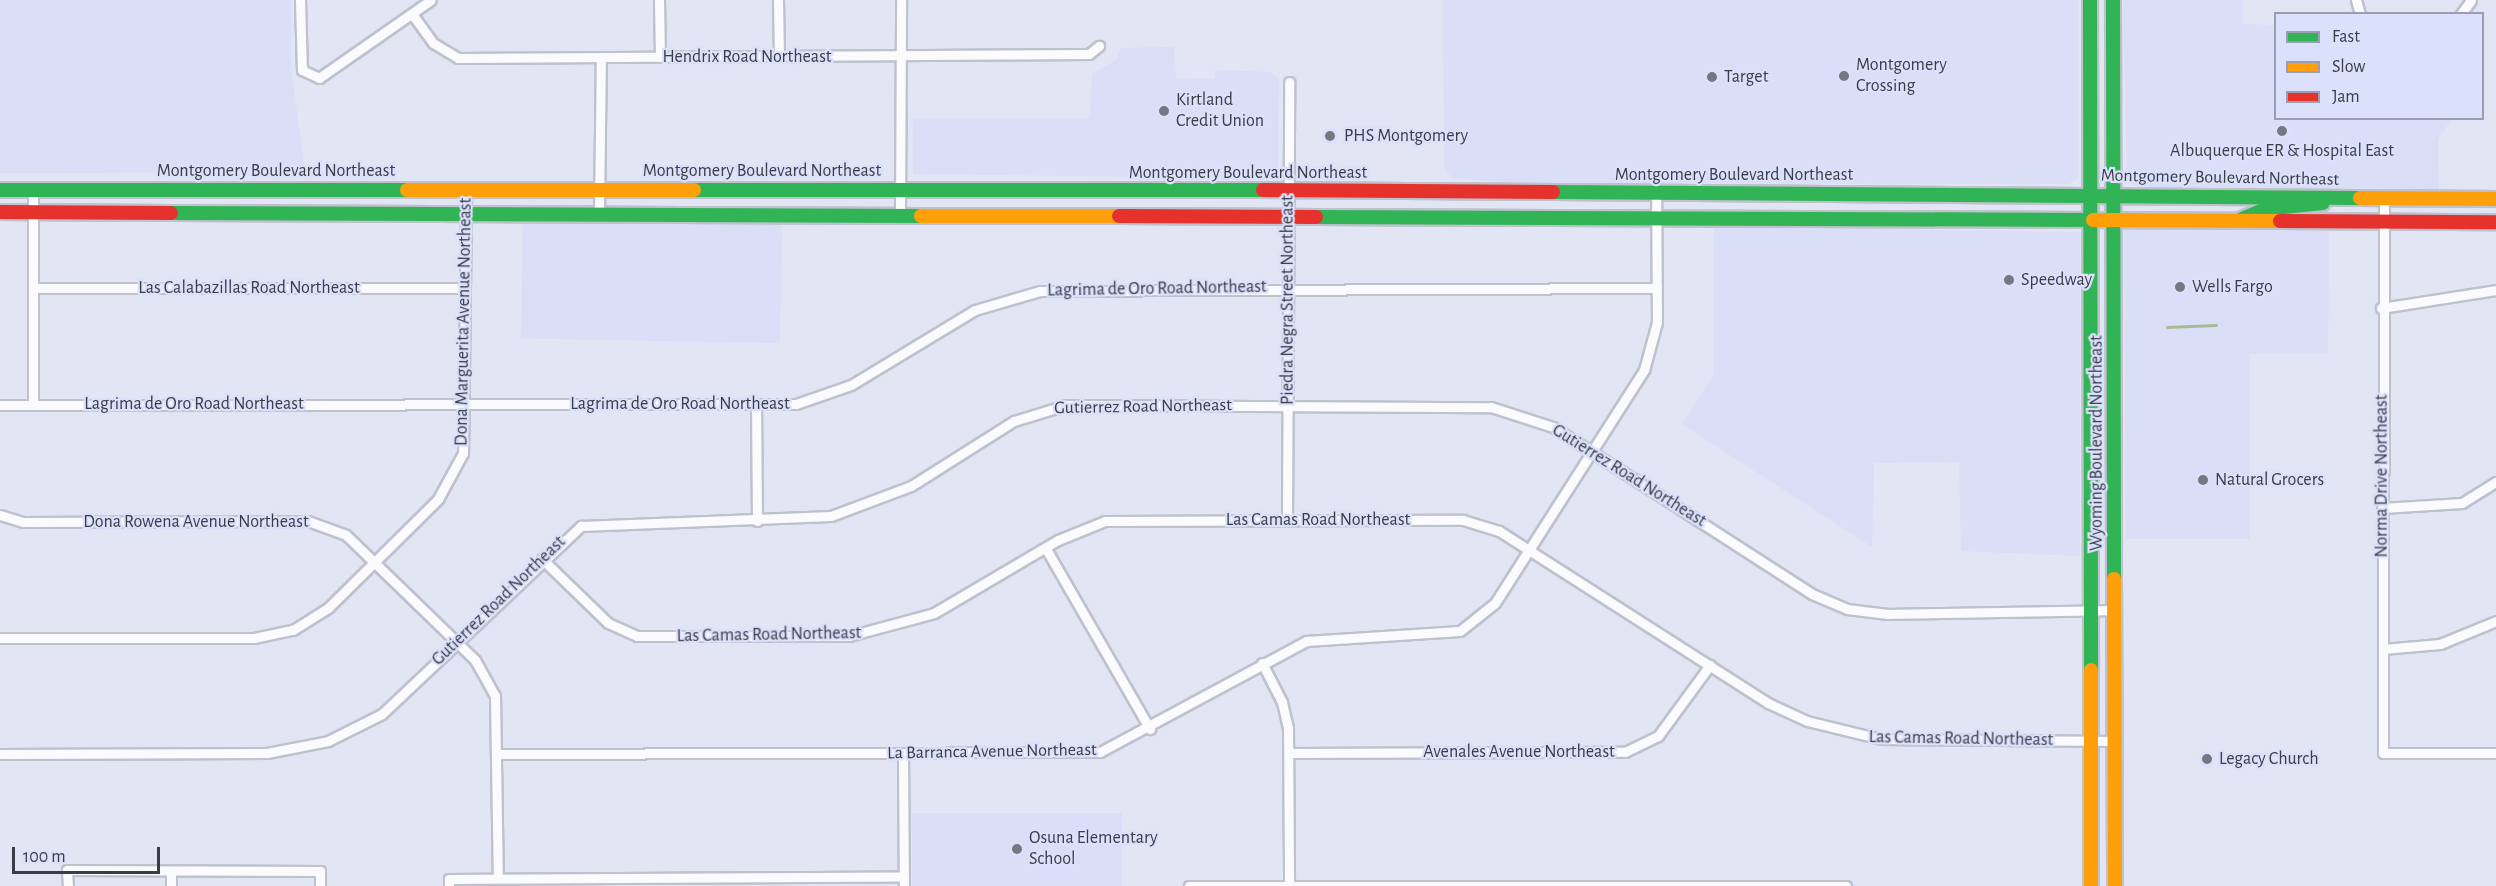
<!DOCTYPE html>
<html>
<head>
<meta charset="utf-8">
<style>
	body { margin:0 }
	#map { position:relative; width:2496px; height:886px; overflow:hidden; background:#e2e5f4; font-family:"Alegreya Sans",sans-serif }
	div>[style] { position:absolute }
	.built>* { inset:0; background:#dadef7; transform-origin:0 0 }
	.stream>* { height:3px; margin:-1.5px; padding:0 1.5px; transform-origin:1.5px; border-radius:1.5px; background:#a7bb95 }
	.roads { filter:drop-shadow(2px 0 #bfc1cd) drop-shadow(-2px 0 #bfc1cd) drop-shadow(0 2px #bfc1cd) drop-shadow(0 -2px #bfc1cd) }
	.street>* { height:9px; margin:-4.5px; padding:0 4.5px; transform-origin:4.5px; border-radius:4.5px; background:#fbfbfd }
	.fast>* { height:14px; margin:-7px; padding:0 7px; transform-origin:7px; border-radius:7px; background:#30b455 }
	.slow>* { height:14px; margin:-7px; padding:0 7px; transform-origin:7px; border-radius:7px; background:#ff9f0a }
	.jam>* { height:14px; margin:-7px; padding:0 7px; transform-origin:7px; border-radius:7px; background:#e5322d }
	.dots>* { width:16px; height:16px; translate:-50% -50%; box-sizing:border-box; border:3px solid #dbe0fb; border-radius:50% }
	span { translate:-50% -50%; white-space:nowrap; text-align:center; line-height:1.15; -webkit-text-stroke:4.5px #dbe0fb; paint-order:stroke }
	.street-label { font-size:18px; color:#3a3c46 }
	.poi-label { font-size:18px; color:#3a3c46 }
	.left { translate:0 -50%; text-align:left }
	.legend { position:absolute; left:2274px; top:12px; width:210px; height:108px; box-sizing:border-box; background:#dbe0fb; border:2px solid #9b9eb3; margin:0; padding:8px 10px; list-style:none; font-size:18px; color:#3a3c46 }
	.legend li { display:flex; align-items:center; gap:12px; height:30px }
	.legend b { width:30px; border:2px solid #9b9eb3 }
	.scale { position:absolute; left:12px; top:847px; width:148px; height:27px; box-sizing:border-box; border:3px solid #3a3c46; border-top:0; padding-left:8px; font-size:18px; line-height:21px; white-space:nowrap; color:#3a3c46; -webkit-text-stroke:4px #dbe0fb; paint-order:stroke }
</style>
</head>
<body>
<div id="map">
	<div class="built">
		<i style="clip-path:polygon(0 0,291px 0,291px 68px,305px 172px,0 173px)"></i>
		<i style="clip-path:polygon(1443px 0,2078px 0,2078px 178px,2069px 184px,1514px 183px,1452px 178px,1444px 168px)"></i>
		<i style="clip-path:polygon(2123px 0,2243px 0,2243px 24px,2275px 25px,2276px 118px,2452px 119px,2438px 139px,2439px 189px,2138px 187px,2127px 182px)"></i>
		<i style="clip-path:polygon(1174px 47px,1176px 78px,1214px 79px,1215px 70px,1270px 72px,1279px 79px,1278px 178px,913px 174px,913px 118px,1090px 118px,1092px 74px,1116px 60px,1121px 48px)"></i>
		<i style="left:782px;top:223px;width:120px;height:259px;rotate:91deg"></i>
		<i style="clip-path:polygon(1714px 227px,2080px 232px,2080px 556px,1961px 551px,1959px 462px,1874px 463px,1872px 547px,1682px 424px,1714px 375px)"></i>
		<i style="clip-path:polygon(2124px 229px,2329px 230px,2328px 354px,2250px 354px,2250px 539px,2126px 539px)"></i>
		<i style="left:912px;top:813px;width:210px;height:73px"></i>
	</div>
	<div class="stream">
		<i style="left:2167px;top:327px;width:49px;rotate:-2.3deg"></i>
	</div>
	<div class="roads">
		<div class="street">
			<i style="left:300px;top:0;width:70px;rotate:88.4deg"></i>
			<i style="left:302px;top:70px;width:19px;rotate:25deg"></i>
			<i style="left:319px;top:78px;width:136px;rotate:-34.9deg"></i>
			<i style="left:659px;top:0;width:57px;rotate:89deg"></i>
			<i style="left:778px;top:0;width:57px;rotate:89deg"></i>
			<i style="left:2356px;top:0;width:15px;rotate:74deg"></i>
			<i style="left:412px;top:14px;width:36px;rotate:54deg"></i>
			<i style="left:433px;top:43px;width:29px;rotate:31deg"></i>
			<i style="left:458px;top:58px;width:631px;rotate:-0.36deg"></i>
			<i style="left:1089px;top:54px;width:13px;rotate:-39deg"></i>
			<i style="left:2461px;top:14px;width:17px;rotate:-54deg"></i>
			<i style="left:2384px;top:199px;width:554px;rotate:90.1deg"></i>
			<i style="left:2383px;top:753px;width:113px"></i>
			<i style="left:599px;top:212px;width:154px;rotate:-89.3deg"></i>
			<i style="left:900px;top:212px;width:212px;rotate:-89.7deg"></i>
			<i style="left:34px;top:288px;width:431px"></i>
			<i style="left:2381px;top:308px;width:116px;rotate:-8.9deg"></i>
			<i style="left:33px;top:404px;width:213px;rotate:-90deg"></i>
			<i style="left:756px;top:404px;width:117px;rotate:89.5deg"></i>
			<i style="left:0;top:405px;width:796px;rotate:-0.07deg"></i>
			<i style="left:796px;top:404px;width:58px;rotate:-19.1deg"></i>
			<i style="left:851px;top:385px;width:145px;rotate:-31.2deg"></i>
			<i style="left:975px;top:310px;width:68px;rotate:-16.3deg"></i>
			<i style="left:1040px;top:291px;width:617px;rotate:-0.28deg"></i>
			<i style="left:2382px;top:508px;width:80px;rotate:-3.6deg"></i>
			<i style="left:2462px;top:503px;width:40px;rotate:-32deg"></i>
			<i style="left:0;top:515px;width:24px;rotate:17deg"></i>
			<i style="left:23px;top:522px;width:285px;rotate:-0.2deg"></i>
			<i style="left:308px;top:521px;width:40px;rotate:20.2deg"></i>
			<i style="left:346px;top:535px;width:180px;rotate:44.1deg"></i>
			<i style="left:475px;top:660px;width:41px;rotate:60.9deg"></i>
			<i style="left:495px;top:696px;width:182px;rotate:89.1deg"></i>
			<i style="left:1287px;top:519px;width:437px;rotate:-89.7deg"></i>
			<i style="left:1046px;top:549px;width:208px;rotate:60deg"></i>
			<i style="left:542px;top:559px;width:92px;rotate:44.1deg"></i>
			<i style="left:608px;top:623px;width:32px;rotate:24deg"></i>
			<i style="left:637px;top:636px;width:212px"></i>
			<i style="left:849px;top:636px;width:88px;rotate:-15.1deg"></i>
			<i style="left:934px;top:613px;width:144px;rotate:-30.5deg"></i>
			<i style="left:1058px;top:540px;width:51px;rotate:-22deg"></i>
			<i style="left:1105px;top:521px;width:358px;rotate:-0.2deg"></i>
			<i style="left:1463px;top:520px;width:38px;rotate:17deg"></i>
			<i style="left:1499px;top:531px;width:319px;rotate:32.6deg"></i>
			<i style="left:1768px;top:703px;width:43px;rotate:24.8deg"></i>
			<i style="left:1807px;top:721px;width:76px;rotate:13.7deg"></i>
			<i style="left:1881px;top:739px;width:234px;rotate:0.5deg"></i>
			<i style="left:0;top:638px;width:254px"></i>
			<i style="left:254px;top:638px;width:40px;rotate:-12deg"></i>
			<i style="left:293px;top:630px;width:41px;rotate:-32.2deg"></i>
			<i style="left:328px;top:608px;width:155px;rotate:-44.7deg"></i>
			<i style="left:438px;top:499px;width:52px;rotate:-61.5deg"></i>
			<i style="left:463px;top:453px;width:264px;rotate:-89.3deg"></i>
			<i style="left:2383px;top:649px;width:57px;rotate:-5deg"></i>
			<i style="left:2440px;top:644px;width:61px;rotate:-22.3deg"></i>
			<i style="left:1262px;top:663px;width:44px;rotate:62.9deg"></i>
			<i style="left:1282px;top:702px;width:27px;rotate:77deg"></i>
			<i style="left:1288px;top:728px;width:155px;rotate:89.6deg"></i>
			<i style="left:1289px;top:753px;width:336px;rotate:-0.2deg"></i>
			<i style="left:1625px;top:752px;width:37px;rotate:-26deg"></i>
			<i style="left:1658px;top:736px;width:88px;rotate:-53.8deg"></i>
			<i style="left:0;top:754px;width:267px;rotate:-0.2deg"></i>
			<i style="left:267px;top:753px;width:62px;rotate:-11.1deg"></i>
			<i style="left:328px;top:741px;width:60px;rotate:-26.6deg"></i>
			<i style="left:382px;top:714px;width:274px;rotate:-43.4deg"></i>
			<i style="left:581px;top:526px;width:250px;rotate:-2.3deg"></i>
			<i style="left:831px;top:516px;width:85px;rotate:-20.6deg"></i>
			<i style="left:911px;top:486px;width:122px;rotate:-32.3deg"></i>
			<i style="left:1014px;top:421px;width:54px;rotate:-17.1deg"></i>
			<i style="left:1066px;top:405px;width:425px;rotate:0.3deg"></i>
			<i style="left:1491px;top:407px;width:65px;rotate:17.9deg"></i>
			<i style="left:1553px;top:427px;width:308px;rotate:32.8deg"></i>
			<i style="left:1812px;top:594px;width:38px;rotate:23deg"></i>
			<i style="left:1847px;top:609px;width:41px;rotate:7deg"></i>
			<i style="left:1888px;top:614px;width:227px;rotate:-1deg"></i>
			<i style="left:498px;top:754px;width:602px;rotate:-0.19deg"></i>
			<i style="left:1100px;top:752px;width:234px;rotate:-28.3deg"></i>
			<i style="left:1306px;top:641px;width:154px;rotate:-3.7deg"></i>
			<i style="left:1460px;top:631px;width:45px;rotate:-38.7deg"></i>
			<i style="left:1495px;top:603px;width:277px;rotate:-57.4deg"></i>
			<i style="left:1644px;top:370px;width:50px;rotate:-74.8deg"></i>
			<i style="left:1657px;top:322px;width:129px;rotate:-90.4deg"></i>
			<i style="left:903px;top:755px;width:131px;rotate:89.6deg"></i>
			<i style="left:171px;top:871px;width:15px;rotate:90deg"></i>
			<i style="left:68px;top:886px;width:16px;rotate:-94deg"></i>
			<i style="left:67px;top:870px;width:253px;rotate:0.2deg"></i>
			<i style="left:320px;top:871px;width:15px;rotate:90deg"></i>
			<i style="left:449px;top:886px;width:7px;rotate:-90deg"></i>
			<i style="left:449px;top:879px;width:455px;rotate:-0.3deg"></i>
			<i style="left:1189px;top:886px;width:657px"></i>
		</div>
		<div class="fast">
			<i style="left:2090px;top:0;width:670px;rotate:89.91deg"></i>
			<i style="left:2113px;top:0;width:579px;rotate:89.9deg"></i>
			<i style="left:0;top:190px;width:407px"></i>
			<i style="left:694px;top:190px;width:569px"></i>
			<i style="left:1553px;top:192px;width:807px;rotate:0.43deg"></i>
			<i style="left:171px;top:213px;width:750px;rotate:0.23deg"></i>
			<i style="left:1316px;top:217px;width:777px;rotate:0.22deg"></i>
			<i style="left:2242px;top:219px;width:25px;rotate:-23deg"></i>
			<i style="left:2265px;top:209px;width:58px;rotate:-5.9deg"></i>
		</div>
		<div class="slow">
			<i style="left:407px;top:190px;width:287px"></i>
			<i style="left:2360px;top:198px;width:136px;rotate:0.4deg"></i>
			<i style="left:921px;top:216px;width:198px"></i>
			<i style="left:2093px;top:220px;width:187px;rotate:0.3deg"></i>
			<i style="left:2114px;top:579px;width:307px;rotate:89.8deg"></i>
			<i style="left:2091px;top:670px;width:216px;rotate:90deg"></i>
		</div>
		<div class="jam">
			<i style="left:1263px;top:190px;width:290px;rotate:0.4deg"></i>
			<i style="left:0;top:212px;width:171px;rotate:0.3deg"></i>
			<i style="left:1119px;top:216px;width:197px;rotate:0.3deg"></i>
			<i style="left:2280px;top:221px;width:216px;rotate:0.3deg"></i>
		</div>
	</div>
	<div class="dots">
		<i style="left:1844px;top:76px;background:#757783"></i>
		<i style="left:1712px;top:77px;background:#757783"></i>
		<i style="left:1164px;top:111px;background:#757783"></i>
		<i style="left:2282px;top:131px;background:#757783"></i>
		<i style="left:1330px;top:136px;background:#757783"></i>
		<i style="left:2009px;top:280px;background:#757783"></i>
		<i style="left:2180px;top:287px;background:#757783"></i>
		<i style="left:2203px;top:480px;background:#757783"></i>
		<i style="left:2207px;top:759px;background:#757783"></i>
		<i style="left:1017px;top:849px;background:#757783"></i>
	</div>
	<div class="street-label">
		<span style="left:747px;top:57px">Hendrix Road Northeast</span>
		<span style="left:276px;top:171px">Montgomery Boulevard Northeast</span>
		<span style="left:762px;top:171px">Montgomery Boulevard Northeast</span>
		<span style="left:1248px;top:173px">Montgomery Boulevard Northeast</span>
		<span style="left:1734px;top:175px">Montgomery Boulevard Northeast</span>
		<span style="left:2220px;top:178px;rotate:1deg">Montgomery Boulevard Northeast</span>
		<span style="left:249px;top:288px">Las Calabazillas Road Northeast</span>
		<span style="left:1157px;top:289px;rotate:-1deg">Lagrima de Oro Road Northeast</span>
		<span style="left:1288px;top:300px;rotate:-90deg">Piedra Negra Street Northeast</span>
		<span style="left:464px;top:322px;rotate:-89deg">Dona Marguerita Avenue Northeast</span>
		<span style="left:194px;top:404px">Lagrima de Oro Road Northeast</span>
		<span style="left:680px;top:404px">Lagrima de Oro Road Northeast</span>
		<span style="left:1143px;top:407px;rotate:-1deg">Gutierrez Road Northeast</span>
		<span style="left:2097px;top:443px;rotate:-90deg">Wyoming Boulevard Northeast</span>
		<span style="left:1629px;top:476px;rotate:32deg">Gutierrez Road Northeast</span>
		<span style="left:2382px;top:476px;rotate:-90deg">Norma Drive Northeast</span>
		<span style="left:1318px;top:520px">Las Camas Road Northeast</span>
		<span style="left:196px;top:522px">Dona Rowena Avenue Northeast</span>
		<span style="left:499px;top:601px;rotate:-44deg">Gutierrez Road Northeast</span>
		<span style="left:769px;top:635px;rotate:-1deg">Las Camas Road Northeast</span>
		<span style="left:1961px;top:739px;rotate:1deg">Las Camas Road Northeast</span>
		<span style="left:992px;top:752px;rotate:-1deg">La Barranca Avenue Northeast</span>
		<span style="left:1519px;top:752px">Avenales Avenue Northeast</span>
	</div>
	<div class="poi-label">
		<span class="left" style="left:1856px;top:76px">Montgomery<br>Crossing</span>
		<span class="left" style="left:1724px;top:77px">Target</span>
		<span class="left" style="left:1176px;top:111px">Kirtland<br>Credit Union</span>
		<span class="left" style="left:1344px;top:136px">PHS Montgomery</span>
		<span style="left:2282px;top:151px">Albuquerque ER &amp; Hospital East</span>
		<span class="left" style="left:2021px;top:280px">Speedway</span>
		<span class="left" style="left:2192px;top:287px">Wells Fargo</span>
		<span class="left" style="left:2215px;top:480px">Natural Grocers</span>
		<span class="left" style="left:2219px;top:759px">Legacy Church</span>
		<span class="left" style="left:1029px;top:849px">Osuna Elementary<br>School</span>
	</div>
	<ul class="legend">
	<li><b style="height:8px;background:#30b455"></b>Fast</li>
	<li><b style="height:8px;background:#ff9f0a"></b>Slow</li>
	<li><b style="height:8px;background:#e5322d"></b>Jam</li>
	</ul>
	<div class="scale">100 m</div>
</div>
</body>
</html>
